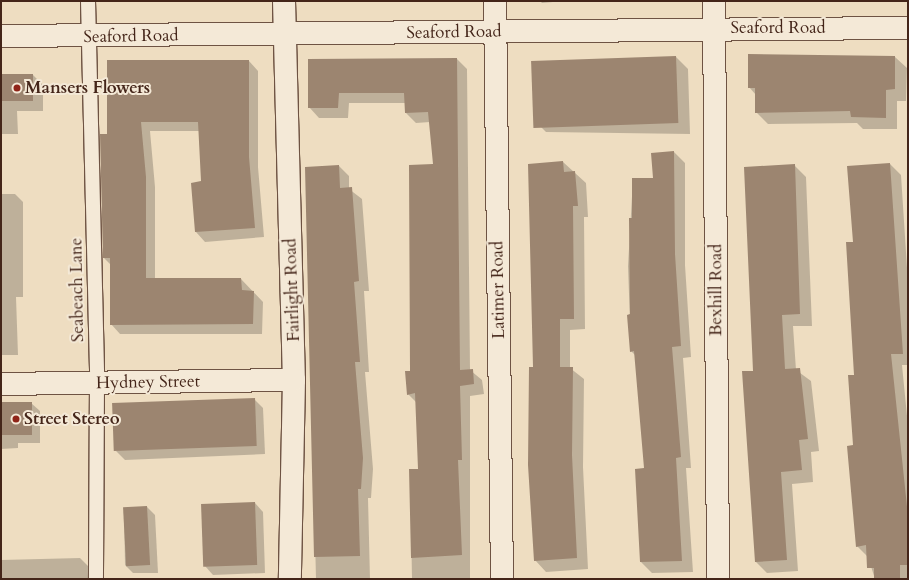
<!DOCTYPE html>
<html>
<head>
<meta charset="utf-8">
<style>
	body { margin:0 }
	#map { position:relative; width:909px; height:580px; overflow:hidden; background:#eeddc1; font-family:Cardo,serif }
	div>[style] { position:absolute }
	.shadow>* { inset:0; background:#0003 }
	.building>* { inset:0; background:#9c8570; transform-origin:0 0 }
	.roads { filter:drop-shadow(1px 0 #6e5343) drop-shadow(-1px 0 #6e5343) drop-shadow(0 1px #6e5343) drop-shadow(0 -1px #6e5343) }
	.lane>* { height:14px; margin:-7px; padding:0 7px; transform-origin:7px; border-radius:7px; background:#f4e9d7 }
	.street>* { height:22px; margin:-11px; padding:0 11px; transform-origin:11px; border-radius:11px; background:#f4e9d7 }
	.dots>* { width:11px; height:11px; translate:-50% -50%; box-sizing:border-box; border:2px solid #f4e9d7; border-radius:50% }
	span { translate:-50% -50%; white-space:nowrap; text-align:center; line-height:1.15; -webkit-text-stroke:4px #f4e9d7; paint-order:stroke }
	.street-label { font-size:17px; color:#442519 }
	.poi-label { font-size:17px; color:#442519; font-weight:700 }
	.left { translate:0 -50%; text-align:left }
	.frame { position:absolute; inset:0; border:2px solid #442519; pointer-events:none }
</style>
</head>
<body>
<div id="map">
	<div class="shadow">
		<i style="clip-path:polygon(322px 1px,352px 1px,323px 2px)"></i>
		<i style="clip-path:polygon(540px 1px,564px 1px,542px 3px)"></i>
		<i style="clip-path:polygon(676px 57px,688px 69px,690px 134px,546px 132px,534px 120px)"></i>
		<i style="clip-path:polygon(895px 57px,907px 68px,906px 101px,897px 101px,897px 129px,863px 129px,857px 123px,768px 124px,756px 112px,756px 95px,749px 87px)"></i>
		<i style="clip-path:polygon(457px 59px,467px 69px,470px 370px,482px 380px,484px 394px,470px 396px,470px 579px,412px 579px,410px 470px,419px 469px,417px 403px,408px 394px,434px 165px,430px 122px,416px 123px,406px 113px,405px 103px,349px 103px,348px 118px,319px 118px,309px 107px,309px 60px)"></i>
		<i style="clip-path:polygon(249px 61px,258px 71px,258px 167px,264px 237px,205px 242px,196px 232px,202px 182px,199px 131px,150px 131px,155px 187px,155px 279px,241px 279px,263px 302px,262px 334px,120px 334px,111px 324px,111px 265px,104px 258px,108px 135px)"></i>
		<i style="clip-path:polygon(1px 75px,33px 75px,43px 85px,43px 111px,17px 111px,18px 134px,1px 134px)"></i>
		<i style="clip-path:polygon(674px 152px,685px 163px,685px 265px,691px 357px,683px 358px,691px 468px,686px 468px,693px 572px,652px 573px,641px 562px,645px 469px,636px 356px,631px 351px,628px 266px,633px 179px,654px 179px)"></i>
		<i style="clip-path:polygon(563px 162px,586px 183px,588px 217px,584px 217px,585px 329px,570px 330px,570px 368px,584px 379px,583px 467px,588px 569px,546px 572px,535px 560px,534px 368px)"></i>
		<i style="clip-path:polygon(890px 164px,901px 175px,908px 283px,908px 365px,902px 365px,908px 426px,908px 579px,875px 579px,868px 557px,857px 546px,854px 243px)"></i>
		<i style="clip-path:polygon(794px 165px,806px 177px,812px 326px,793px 326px,796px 370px,811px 381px,819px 451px,811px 452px,813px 482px,792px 484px,798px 571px,767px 573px,756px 562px,754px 372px)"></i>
		<i style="clip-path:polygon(339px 166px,349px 176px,349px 189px,362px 199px,369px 291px,364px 291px,369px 372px,365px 372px,373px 469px,371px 498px,368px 498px,370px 579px,316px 579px,306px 168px)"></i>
		<i style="clip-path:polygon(1px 194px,15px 194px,23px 202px,23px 297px,16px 297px,18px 355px,1px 355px)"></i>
		<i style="clip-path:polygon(254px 399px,263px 408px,265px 454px,125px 460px,116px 451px)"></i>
		<i style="clip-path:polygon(31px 403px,40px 411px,40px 443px,18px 443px,18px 448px,1px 449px,1px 404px)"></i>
		<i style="clip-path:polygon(255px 503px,263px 512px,265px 573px,213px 575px,205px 566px)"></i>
		<i style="clip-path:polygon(147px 507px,155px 515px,158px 573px,133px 573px,125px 565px,124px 508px)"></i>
		<i style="clip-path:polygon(80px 558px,91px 569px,91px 579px,1px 579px,1px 560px)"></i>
	</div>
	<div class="building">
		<i style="clip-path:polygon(748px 54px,895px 56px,895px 89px,886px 90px,886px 118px,851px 117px,850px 111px,755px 113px,755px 88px,748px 88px)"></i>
		<i style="left:676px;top:56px;width:67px;height:145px;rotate:88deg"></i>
		<i style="clip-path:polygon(457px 58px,460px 370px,473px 369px,474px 384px,460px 386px,462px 460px,458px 460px,462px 555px,411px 558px,409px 469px,418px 469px,415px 393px,407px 395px,405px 371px,410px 371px,409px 165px,433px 164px,428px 112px,405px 113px,404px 93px,339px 93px,338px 108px,308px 108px,308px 59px)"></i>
		<i style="clip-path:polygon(107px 60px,249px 60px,249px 157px,255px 228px,195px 232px,191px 183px,201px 181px,198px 122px,141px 122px,146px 177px,146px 278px,241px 278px,242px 290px,254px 291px,253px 324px,110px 325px,110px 258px,103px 258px,100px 134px,107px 134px)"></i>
		<i style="left:1px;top:74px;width:32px;height:27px"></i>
		<i style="clip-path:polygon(674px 151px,675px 254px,681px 346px,672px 347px,681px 457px,676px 458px,682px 561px,640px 562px,635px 469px,644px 468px,634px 351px,630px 352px,627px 315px,630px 314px,629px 218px,632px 218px,632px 178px,653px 178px,651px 153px)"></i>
		<i style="clip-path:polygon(563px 161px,564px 172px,575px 171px,578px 206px,573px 206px,574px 319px,560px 319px,560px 367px,573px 367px,572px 455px,577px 558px,534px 561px,528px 465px,529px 367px,533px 367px,528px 164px)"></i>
		<i style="clip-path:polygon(890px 163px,903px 354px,891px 354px,908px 516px,908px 565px,900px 565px,900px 579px,874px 579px,874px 568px,867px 568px,866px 545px,856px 547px,847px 446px,853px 445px,848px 375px,854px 375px,846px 242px,853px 242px,847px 166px)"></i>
		<i style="clip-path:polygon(795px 164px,800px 314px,782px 315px,785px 369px,800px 368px,808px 439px,799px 440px,802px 470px,781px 472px,787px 560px,755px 562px,742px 371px,753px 371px,744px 167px)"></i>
		<i style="clip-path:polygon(339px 165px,340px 188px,352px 187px,359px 281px,354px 282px,360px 362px,355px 362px,363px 458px,361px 489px,358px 489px,360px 556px,314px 557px,305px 167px)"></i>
		<i style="left:255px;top:398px;width:48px;height:143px;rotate:88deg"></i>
		<i style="left:32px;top:402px;width:33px;height:31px;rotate:90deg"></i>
		<i style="left:255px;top:502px;width:63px;height:54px;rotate:88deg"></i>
		<i style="left:147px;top:506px;width:59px;height:24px;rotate:87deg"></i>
	</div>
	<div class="roads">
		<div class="lane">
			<i style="left:88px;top:1px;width:381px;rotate:88.6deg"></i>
			<i style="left:97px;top:382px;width:197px;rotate:90.3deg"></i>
		</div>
		<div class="street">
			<i style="left:284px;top:1px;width:379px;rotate:88.5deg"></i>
			<i style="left:294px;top:380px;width:199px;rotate:91.2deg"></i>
			<i style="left:495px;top:1px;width:578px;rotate:89.31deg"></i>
			<i style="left:714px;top:1px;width:578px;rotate:89.6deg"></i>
			<i style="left:1px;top:36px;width:907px;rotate:-0.51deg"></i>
			<i style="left:1px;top:384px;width:293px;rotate:-0.8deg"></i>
		</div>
	</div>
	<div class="dots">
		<i style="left:17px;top:88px;background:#8f2418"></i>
		<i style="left:16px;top:419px;background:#8f2418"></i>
	</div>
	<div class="street-label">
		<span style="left:778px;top:28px">Seaford Road</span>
		<span style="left:454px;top:32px;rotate:-1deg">Seaford Road</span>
		<span style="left:131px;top:36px;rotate:-1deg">Seaford Road</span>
		<span style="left:77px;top:290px;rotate:-91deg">Seabeach Lane</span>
		<span style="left:292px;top:290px;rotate:-92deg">Fairlight Road</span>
		<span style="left:498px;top:290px;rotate:-91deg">Latimer Road</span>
		<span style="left:716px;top:290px;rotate:-90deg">Bexhill Road</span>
		<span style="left:148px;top:382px;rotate:-1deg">Hydney Street</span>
	</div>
	<div class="poi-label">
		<span class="left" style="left:25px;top:88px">Mansers Flowers</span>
		<span class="left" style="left:24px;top:419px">Street Stereo</span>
	</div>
	<div class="frame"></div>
</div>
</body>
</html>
